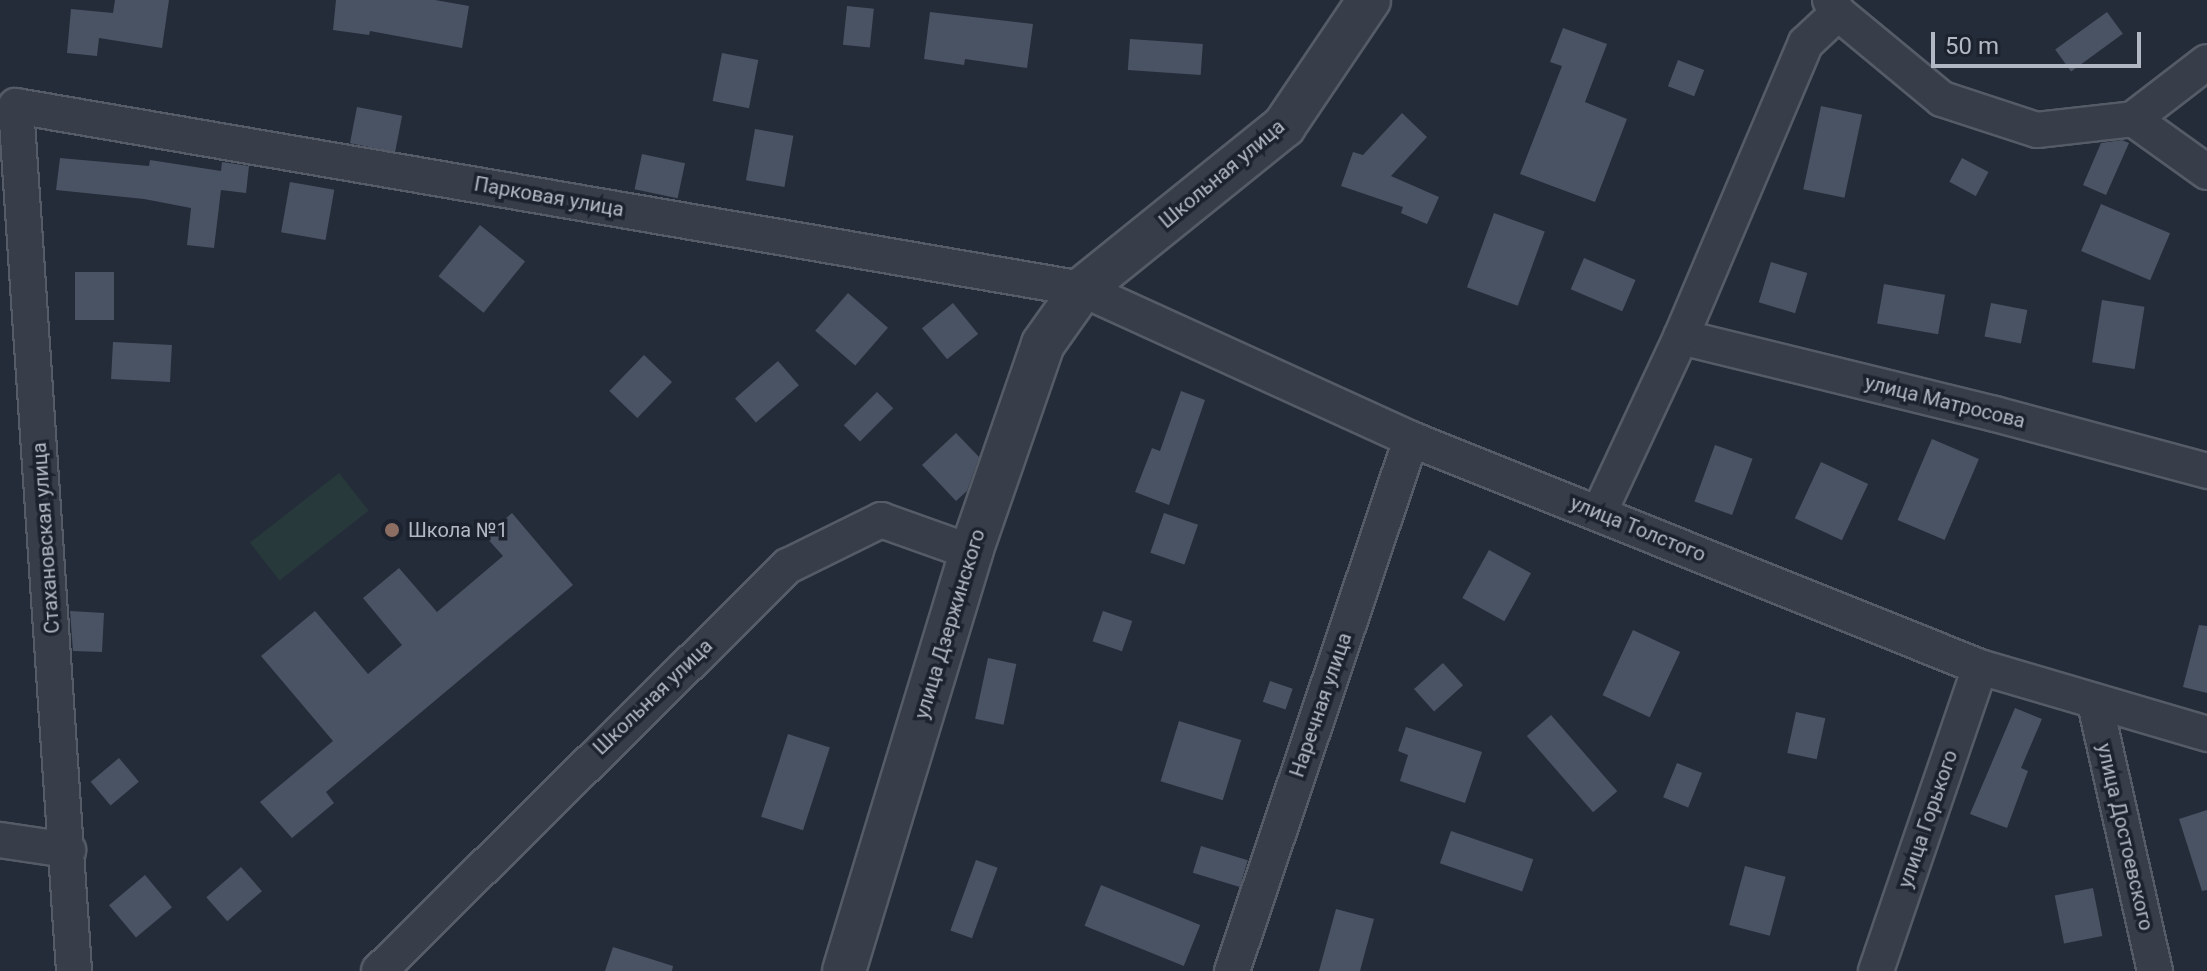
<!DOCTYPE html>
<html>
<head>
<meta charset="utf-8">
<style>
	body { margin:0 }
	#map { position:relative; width:2207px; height:971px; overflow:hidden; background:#242c39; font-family:Roboto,sans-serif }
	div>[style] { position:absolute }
	.green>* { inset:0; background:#27393b; transform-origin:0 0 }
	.building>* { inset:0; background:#4a5363; transform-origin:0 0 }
	.roads { filter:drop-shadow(2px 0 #555c67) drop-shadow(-2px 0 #555c67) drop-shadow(0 2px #555c67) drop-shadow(0 -2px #555c67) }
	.minor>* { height:34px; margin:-17px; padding:0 17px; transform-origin:17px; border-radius:17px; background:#373e4a }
	.tertiary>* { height:42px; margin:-21px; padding:0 21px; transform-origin:21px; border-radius:21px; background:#373e4a }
	.dots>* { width:22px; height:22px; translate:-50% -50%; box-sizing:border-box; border:4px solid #1d232e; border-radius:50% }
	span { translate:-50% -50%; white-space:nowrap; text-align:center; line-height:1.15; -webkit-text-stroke:7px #1d232e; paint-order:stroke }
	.street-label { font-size:20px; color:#b2b9c5 }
	.poi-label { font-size:20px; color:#b2b9c5 }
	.left { translate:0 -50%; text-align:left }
	.scale { position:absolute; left:1931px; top:32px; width:210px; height:36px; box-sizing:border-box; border:4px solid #b2b9c5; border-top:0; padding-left:10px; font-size:24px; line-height:28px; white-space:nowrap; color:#b2b9c5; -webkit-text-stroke:6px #1d232e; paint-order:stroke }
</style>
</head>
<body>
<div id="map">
	<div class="green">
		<i style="left:339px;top:473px;width:48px;height:113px;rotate:52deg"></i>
	</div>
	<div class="building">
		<i style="clip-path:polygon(115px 0,169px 0,162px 48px,99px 38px,97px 56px,67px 53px,71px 9px,113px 13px)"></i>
		<i style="clip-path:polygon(336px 0,435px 0,469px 6px,462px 48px,370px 31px,369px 35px,333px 30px)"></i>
		<i style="left:847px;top:6px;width:27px;height:39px;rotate:6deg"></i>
		<i style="clip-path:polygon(930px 12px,1033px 24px,1027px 68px,965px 59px,964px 65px,924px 59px)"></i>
		<i style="left:2107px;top:12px;width:27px;height:64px;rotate:54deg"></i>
		<i style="clip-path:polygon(1563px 28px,1607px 44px,1585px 102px,1627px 119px,1595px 202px,1520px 174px,1562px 66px,1550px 62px)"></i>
		<i style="left:1130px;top:39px;width:73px;height:31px;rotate:4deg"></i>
		<i style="left:722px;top:53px;width:37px;height:49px;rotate:11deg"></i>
		<i style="left:1678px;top:60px;width:28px;height:28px;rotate:21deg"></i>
		<i style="left:1821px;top:106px;width:42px;height:85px;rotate:12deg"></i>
		<i style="left:357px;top:107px;width:46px;height:37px;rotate:11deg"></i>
		<i style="clip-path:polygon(1402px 113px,1427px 137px,1391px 176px,1439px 197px,1427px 224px,1401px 213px,1403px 207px,1341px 186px,1353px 152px,1363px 155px)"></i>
		<i style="left:755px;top:129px;width:39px;height:52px;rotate:10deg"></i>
		<i style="clip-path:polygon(2122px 140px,2129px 143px,2106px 195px,2083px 185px,2101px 143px)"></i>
		<i style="left:642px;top:154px;width:44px;height:36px;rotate:12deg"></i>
		<i style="clip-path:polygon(60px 158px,149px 166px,150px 160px,221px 171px,222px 162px,249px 166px,246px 193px,221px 190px,214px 248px,187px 245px,191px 208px,144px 199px,56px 190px)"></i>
		<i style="left:1962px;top:158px;width:30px;height:27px;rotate:28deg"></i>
		<i style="left:290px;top:182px;width:45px;height:51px;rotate:10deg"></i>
		<i style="left:2101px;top:204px;width:75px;height:51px;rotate:23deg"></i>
		<i style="left:1494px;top:213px;width:54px;height:79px;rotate:20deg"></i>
		<i style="left:480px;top:225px;width:58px;height:66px;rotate:39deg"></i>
		<i style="left:1584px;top:258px;width:56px;height:34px;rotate:23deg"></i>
		<i style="left:1771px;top:262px;width:38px;height:42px;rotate:17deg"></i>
		<i style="left:75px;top:272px;width:39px;height:48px"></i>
		<i style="left:1884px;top:284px;width:62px;height:40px;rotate:10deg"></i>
		<i style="left:848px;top:293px;width:53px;height:50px;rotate:41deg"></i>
		<i style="left:2102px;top:300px;width:43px;height:63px;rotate:9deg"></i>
		<i style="left:953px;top:303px;width:40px;height:40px;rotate:51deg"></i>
		<i style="left:1991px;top:303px;width:37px;height:34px;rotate:11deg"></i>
		<i style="left:113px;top:342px;width:59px;height:37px;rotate:3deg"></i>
		<i style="left:644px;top:355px;width:39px;height:50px;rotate:44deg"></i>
		<i style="left:778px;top:361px;width:32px;height:57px;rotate:49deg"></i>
		<i style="clip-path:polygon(1181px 391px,1205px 400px,1169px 505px,1135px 492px,1152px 448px,1160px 451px)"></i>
		<i style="left:877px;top:392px;width:23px;height:47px;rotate:45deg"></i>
		<i style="clip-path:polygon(956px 433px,979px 457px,967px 491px,956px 501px,922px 465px)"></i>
		<i style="left:1932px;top:439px;width:51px;height:88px;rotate:23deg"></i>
		<i style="left:1715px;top:445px;width:40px;height:60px;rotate:20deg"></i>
		<i style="left:1821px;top:462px;width:52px;height:62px;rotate:25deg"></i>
		<i style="clip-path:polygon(512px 513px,573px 585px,326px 792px,334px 803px,292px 838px,260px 802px,333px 741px,261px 656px,315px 611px,368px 674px,402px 645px,363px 598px,399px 568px,437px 612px,503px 556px,485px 536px)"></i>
		<i style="left:1164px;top:513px;width:36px;height:42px;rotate:19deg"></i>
		<i style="left:1489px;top:550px;width:48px;height:55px;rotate:29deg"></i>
		<i style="clip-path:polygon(70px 611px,104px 613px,102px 652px,73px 651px)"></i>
		<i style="left:1103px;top:611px;width:31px;height:32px;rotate:19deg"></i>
		<i style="clip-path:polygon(2199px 625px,2207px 626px,2207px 693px,2183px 687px)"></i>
		<i style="left:1633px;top:630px;width:52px;height:72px;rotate:25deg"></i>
		<i style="left:988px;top:658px;width:29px;height:62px;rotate:12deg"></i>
		<i style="left:1443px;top:663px;width:30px;height:39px;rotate:48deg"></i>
		<i style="left:1270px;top:681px;width:24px;height:22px;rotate:19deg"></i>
		<i style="clip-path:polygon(2015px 708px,2042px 719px,2021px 768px,2028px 771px,2007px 828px,1970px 814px)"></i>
		<i style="left:1796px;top:712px;width:30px;height:42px;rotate:12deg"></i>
		<i style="left:1551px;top:715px;width:101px;height:32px;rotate:49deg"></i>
		<i style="left:1179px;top:721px;width:65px;height:63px;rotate:17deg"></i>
		<i style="clip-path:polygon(1406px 727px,1482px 752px,1465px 803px,1400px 781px,1408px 755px,1398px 751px)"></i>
		<i style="left:788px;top:734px;width:44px;height:87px;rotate:18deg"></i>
		<i style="left:119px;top:758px;width:31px;height:37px;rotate:50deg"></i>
		<i style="left:1677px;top:763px;width:27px;height:37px;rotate:22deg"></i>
		<i style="clip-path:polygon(2207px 810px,2207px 890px,2202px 891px,2179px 819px)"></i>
		<i style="left:1451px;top:831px;width:87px;height:34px;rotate:19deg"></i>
		<i style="left:1201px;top:846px;width:49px;height:28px;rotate:17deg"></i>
		<i style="left:976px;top:860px;width:23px;height:75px;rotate:20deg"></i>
		<i style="left:1745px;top:866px;width:42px;height:61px;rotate:15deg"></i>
		<i style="left:241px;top:867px;width:32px;height:46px;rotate:49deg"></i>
		<i style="left:145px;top:875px;width:42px;height:47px;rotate:50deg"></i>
		<i style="left:1101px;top:885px;width:107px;height:44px;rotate:22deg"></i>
		<i style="left:2093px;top:888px;width:49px;height:39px;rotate:79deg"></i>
		<i style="clip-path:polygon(1336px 909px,1374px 919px,1360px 971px,1319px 971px)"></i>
		<i style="clip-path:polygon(613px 947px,673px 966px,672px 971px,605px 971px)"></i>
	</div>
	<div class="roads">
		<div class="minor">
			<i style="left:1830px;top:0;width:15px;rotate:58deg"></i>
			<i style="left:1838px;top:13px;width:135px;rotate:39.6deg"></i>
			<i style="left:1942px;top:99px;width:100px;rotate:18.1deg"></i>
			<i style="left:2037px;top:130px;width:97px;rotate:-6.5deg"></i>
			<i style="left:2133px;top:119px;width:93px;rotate:-37.6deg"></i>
			<i style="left:2133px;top:119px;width:91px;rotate:35.6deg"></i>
			<i style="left:1681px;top:337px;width:323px;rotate:13.8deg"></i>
			<i style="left:1995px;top:414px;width:220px;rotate:15deg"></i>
			<i style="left:1599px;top:513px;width:194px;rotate:-65deg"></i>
			<i style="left:1681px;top:337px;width:319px;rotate:-67deg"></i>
			<i style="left:1806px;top:43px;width:44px;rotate:-43.2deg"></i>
			<i style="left:2095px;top:703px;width:275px;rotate:77.4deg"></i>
			<i style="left:0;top:840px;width:69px;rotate:8.4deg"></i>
			<i style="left:74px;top:971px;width:867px;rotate:-93.84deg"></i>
			<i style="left:16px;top:106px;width:1082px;rotate:9.74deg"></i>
			<i style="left:1082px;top:289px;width:362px;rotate:24.5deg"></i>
			<i style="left:1411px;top:439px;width:613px;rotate:21.84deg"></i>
			<i style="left:1980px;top:667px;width:237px;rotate:16.4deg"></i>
			<i style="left:379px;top:971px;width:576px;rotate:-44.72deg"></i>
			<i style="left:788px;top:566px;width:104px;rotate:-26.3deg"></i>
			<i style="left:881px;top:520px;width:96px;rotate:19.6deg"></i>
			<i style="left:1232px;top:971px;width:561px;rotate:-71.4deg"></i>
			<i style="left:1876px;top:971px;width:321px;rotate:-71.1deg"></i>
		</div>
		<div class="tertiary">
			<i style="left:844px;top:971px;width:438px;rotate:-73.1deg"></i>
			<i style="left:971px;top:552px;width:220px;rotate:-70.9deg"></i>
			<i style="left:1043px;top:344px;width:67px;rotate:-54.7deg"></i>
			<i style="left:1082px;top:289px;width:260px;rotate:-38.9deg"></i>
			<i style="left:1284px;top:126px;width:152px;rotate:-56deg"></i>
		</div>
	</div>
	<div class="dots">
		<i style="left:392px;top:530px;background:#8d6e63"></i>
	</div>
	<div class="street-label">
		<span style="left:1222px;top:174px;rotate:-40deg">Школьная улица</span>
		<span style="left:549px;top:197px;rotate:10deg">Парковая улица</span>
		<span style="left:1945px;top:402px;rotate:14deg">улица Матросова</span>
		<span style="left:1638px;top:529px;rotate:22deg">улица Толстого</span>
		<span style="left:46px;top:538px;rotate:-94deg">Стахановская улица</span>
		<span style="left:950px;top:624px;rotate:-73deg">улица Дзержинского</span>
		<span style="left:653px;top:697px;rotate:-44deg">Школьная улица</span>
		<span style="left:1321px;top:705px;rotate:-71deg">Наречная улица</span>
		<span style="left:1928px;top:819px;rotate:-71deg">улица Горького</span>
		<span style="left:2125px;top:837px;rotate:77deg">улица Достоевского</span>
	</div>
	<div class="poi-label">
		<span class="left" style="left:408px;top:530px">Школа №1</span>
	</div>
	<div class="scale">50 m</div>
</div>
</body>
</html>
